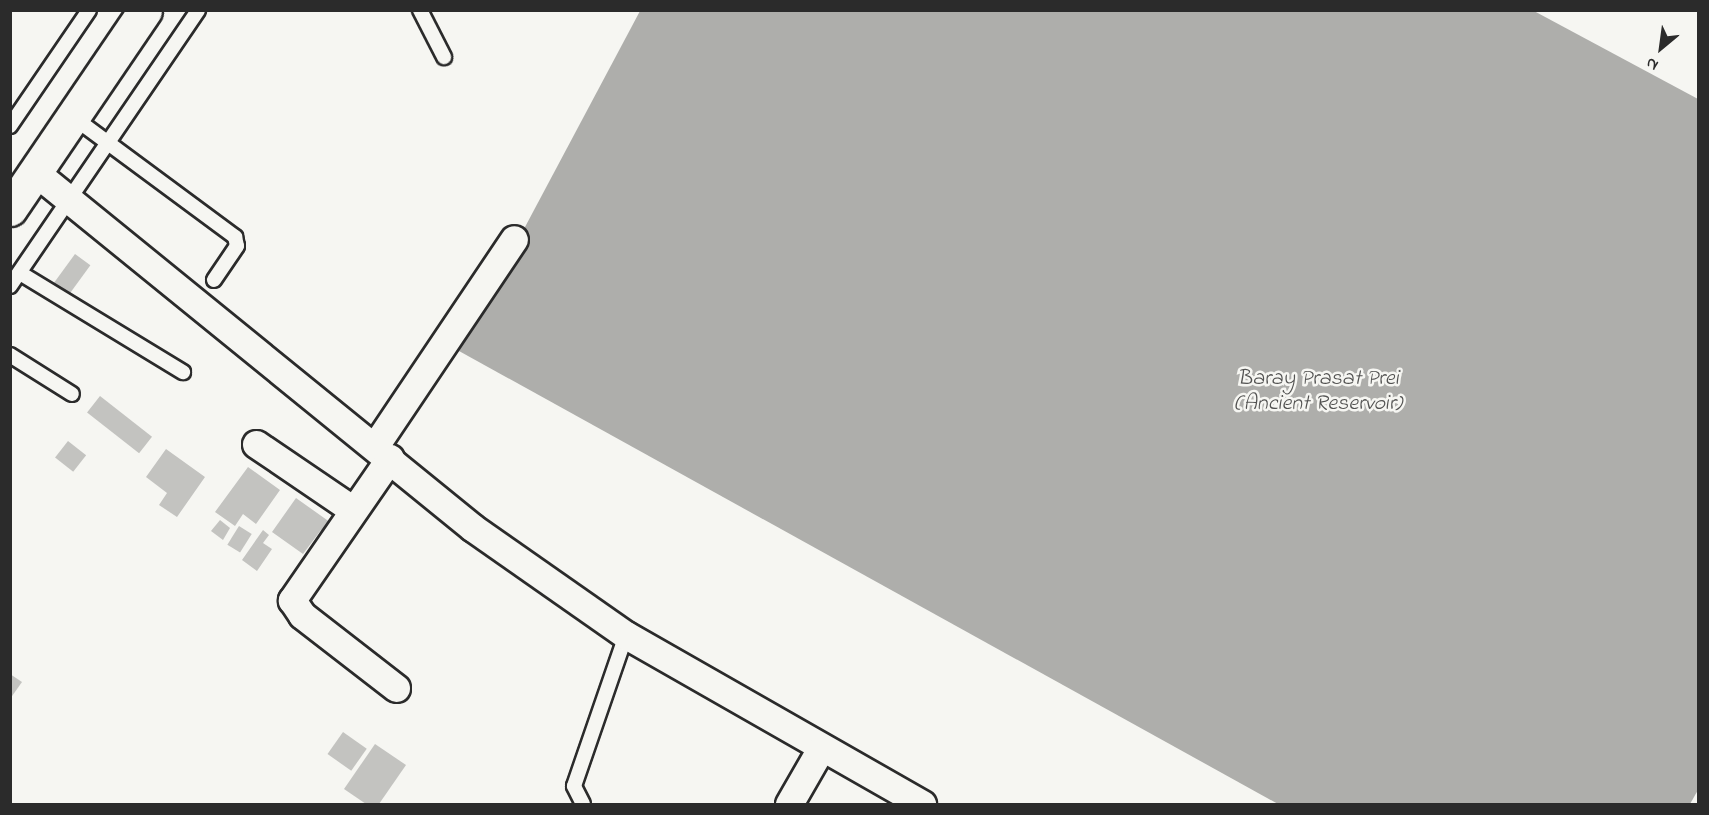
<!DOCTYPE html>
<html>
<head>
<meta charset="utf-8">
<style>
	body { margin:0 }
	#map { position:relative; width:1709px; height:815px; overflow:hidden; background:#f6f6f2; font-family:"Indie Flower",sans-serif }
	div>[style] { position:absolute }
	.water>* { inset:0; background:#aeaeab }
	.building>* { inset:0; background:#c3c3c0; transform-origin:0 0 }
	.roads { filter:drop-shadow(2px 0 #2b2b2b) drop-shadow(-2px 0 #2b2b2b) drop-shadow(0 2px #2b2b2b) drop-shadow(0 -2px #2b2b2b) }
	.service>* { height:14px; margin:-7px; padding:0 7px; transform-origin:7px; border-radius:7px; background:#f6f6f2 }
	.minor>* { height:27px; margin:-13.5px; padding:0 13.5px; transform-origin:13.5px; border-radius:13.5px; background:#f6f6f2 }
	.secondary>* { height:33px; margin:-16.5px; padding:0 16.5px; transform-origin:16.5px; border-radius:16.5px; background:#f6f6f2 }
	span { translate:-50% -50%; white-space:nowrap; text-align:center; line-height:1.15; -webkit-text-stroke:5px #f6f6f2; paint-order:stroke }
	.water-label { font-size:22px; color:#525251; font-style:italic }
	.frame { position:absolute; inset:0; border:12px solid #2b2b2b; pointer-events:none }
	.north { position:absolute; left:1631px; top:18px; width:60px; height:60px; -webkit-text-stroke:4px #f6f6f2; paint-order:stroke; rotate:209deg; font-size:16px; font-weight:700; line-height:24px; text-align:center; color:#2b2b2b }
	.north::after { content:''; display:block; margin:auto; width:21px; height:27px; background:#2b2b2b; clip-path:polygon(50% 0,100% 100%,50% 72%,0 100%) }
</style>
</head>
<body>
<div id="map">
	<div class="water">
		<i style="clip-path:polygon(640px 11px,1534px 11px,1698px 99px,1698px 790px,1690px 804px,1278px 804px,459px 351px)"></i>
	</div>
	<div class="building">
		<i style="left:75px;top:254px;width:19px;height:40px;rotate:36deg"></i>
		<i style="left:100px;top:396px;width:66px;height:21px;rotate:38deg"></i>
		<i style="left:68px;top:441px;width:23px;height:21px;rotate:38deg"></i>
		<i style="clip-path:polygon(166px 449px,205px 477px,177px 517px,159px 505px,167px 493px,146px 477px)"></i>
		<i style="clip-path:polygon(248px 467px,280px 490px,256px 524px,243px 514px,235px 526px,215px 512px)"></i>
		<i style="clip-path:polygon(296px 498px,334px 525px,327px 534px,321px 530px,303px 554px,272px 532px)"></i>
		<i style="clip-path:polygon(220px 520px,230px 528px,223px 540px,211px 531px)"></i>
		<i style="left:239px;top:526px;width:15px;height:22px;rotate:32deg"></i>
		<i style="clip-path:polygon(263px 530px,269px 535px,263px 543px,272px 549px,257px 571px,242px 560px)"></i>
		<i style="clip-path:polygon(10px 674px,22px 682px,10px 699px)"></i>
		<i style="left:343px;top:732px;width:29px;height:27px;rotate:35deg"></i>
		<i style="clip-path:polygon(375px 744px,406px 765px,379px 804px,366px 804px,344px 789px)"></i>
	</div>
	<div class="roads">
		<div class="service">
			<i style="left:420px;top:10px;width:53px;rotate:62.9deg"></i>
			<i style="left:73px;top:117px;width:202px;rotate:36.5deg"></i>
			<i style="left:235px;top:237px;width:9px;rotate:77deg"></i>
			<i style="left:237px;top:246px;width:41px;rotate:124.1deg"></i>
			<i style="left:10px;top:126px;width:140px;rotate:-55.7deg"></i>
			<i style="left:20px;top:273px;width:191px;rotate:31.3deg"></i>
			<i style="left:10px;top:286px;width:334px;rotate:-55.7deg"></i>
			<i style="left:10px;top:355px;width:73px;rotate:32.2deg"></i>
			<i style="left:583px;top:804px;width:20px;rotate:-117deg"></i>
			<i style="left:574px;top:786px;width:160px;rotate:-71deg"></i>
		</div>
		<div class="minor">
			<i style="left:35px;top:172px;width:564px;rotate:39.1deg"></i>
			<i style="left:473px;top:528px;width:187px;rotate:35deg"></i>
			<i style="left:626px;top:635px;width:341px;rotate:29.7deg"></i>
			<i style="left:256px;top:444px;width:117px;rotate:34.2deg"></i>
			<i style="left:375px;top:446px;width:249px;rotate:-56.1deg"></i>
			<i style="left:390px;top:458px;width:173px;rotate:124.6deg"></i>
			<i style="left:292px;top:600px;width:18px;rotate:56deg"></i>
			<i style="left:302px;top:615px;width:119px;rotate:37.8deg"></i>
			<i style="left:789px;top:804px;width:62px;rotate:-60.1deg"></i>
		</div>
		<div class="secondary">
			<i style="left:10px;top:209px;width:240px;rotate:-55.8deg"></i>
		</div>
	</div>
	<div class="water-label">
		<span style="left:1318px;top:392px">Baray Prasat Prei<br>(Ancient Reservoir)</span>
	</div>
	<div class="frame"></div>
	<div class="north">N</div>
</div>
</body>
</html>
